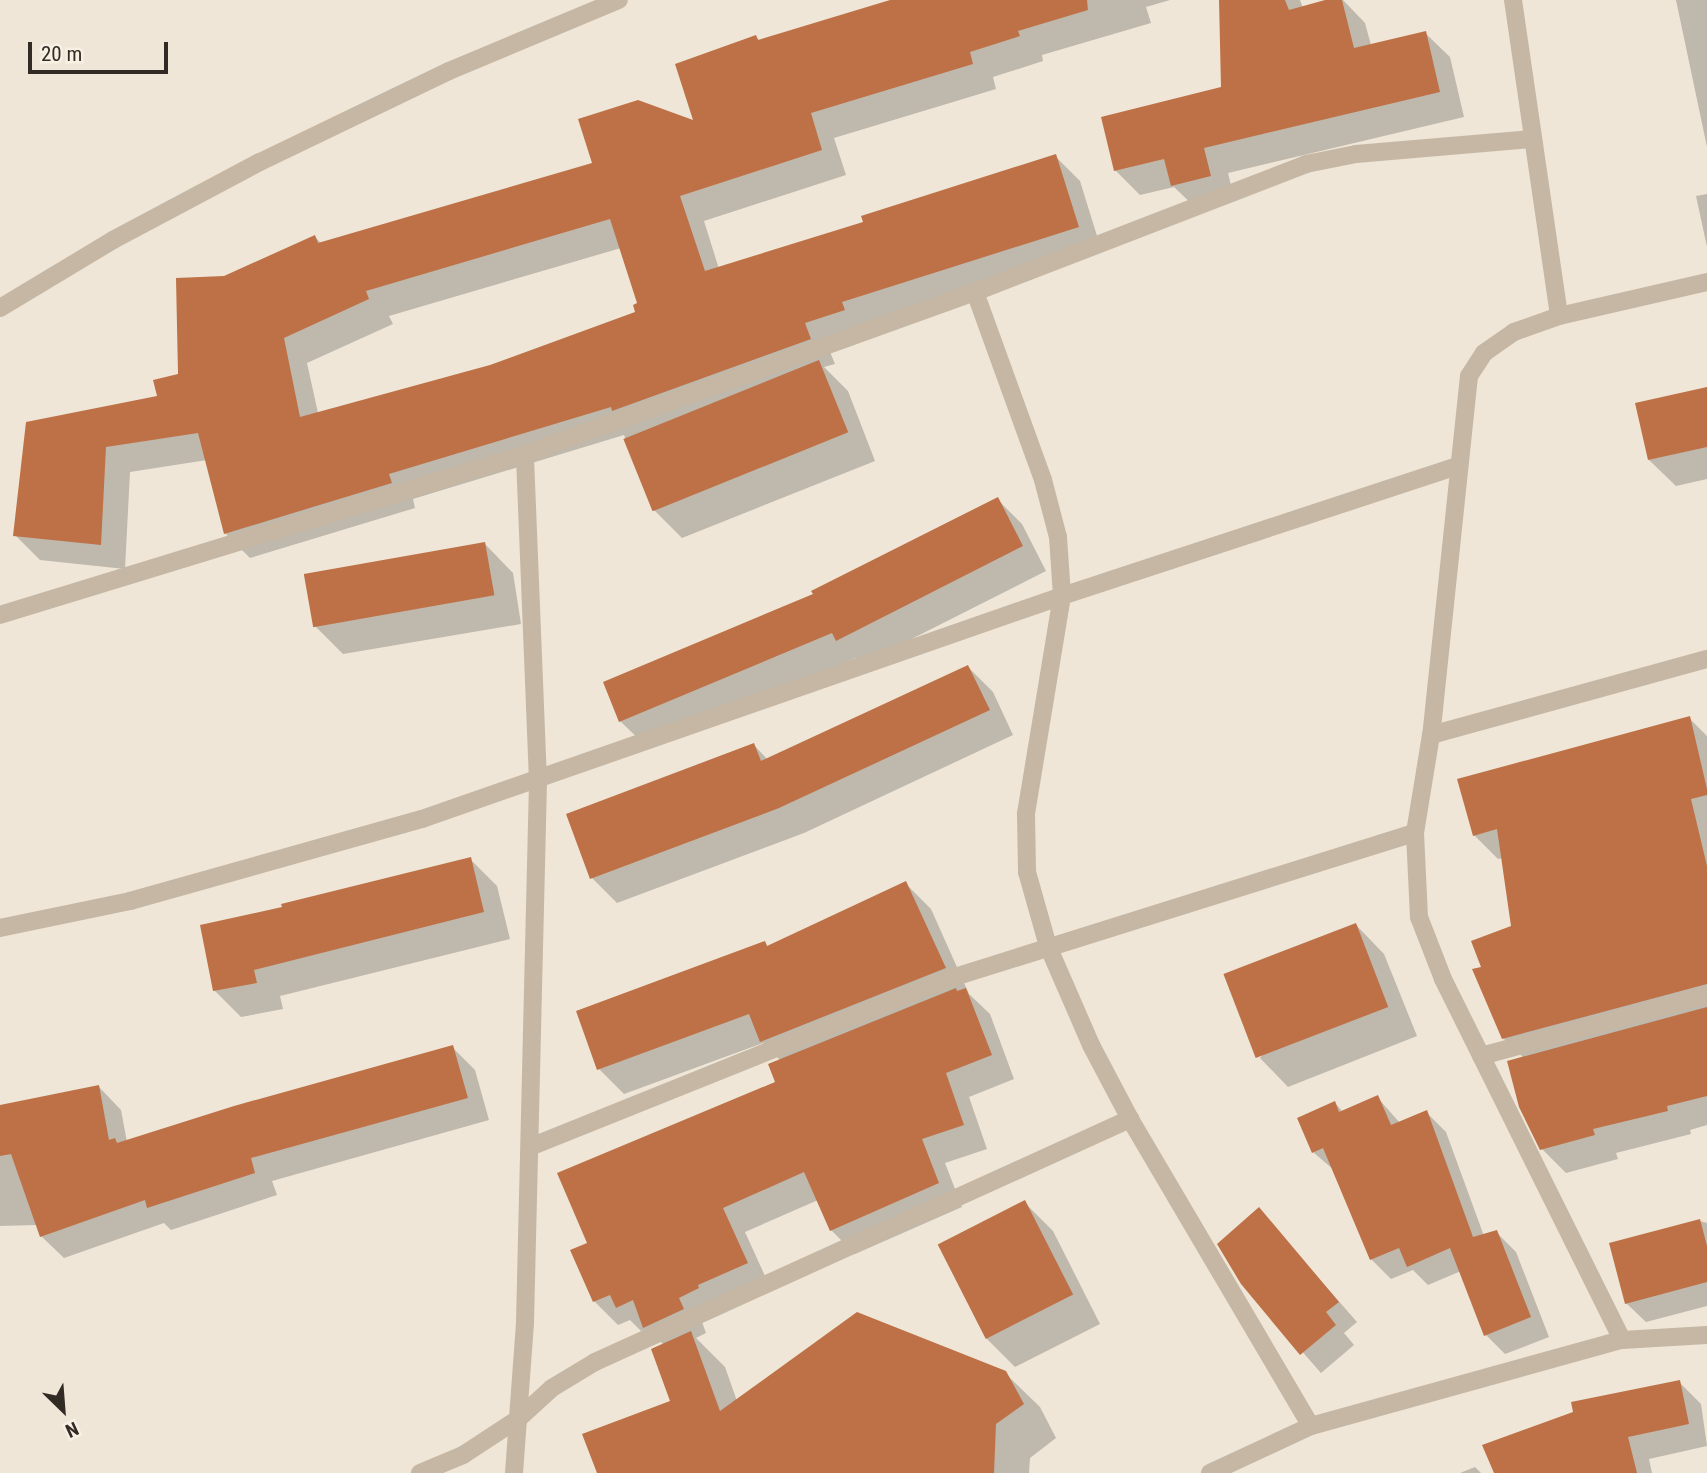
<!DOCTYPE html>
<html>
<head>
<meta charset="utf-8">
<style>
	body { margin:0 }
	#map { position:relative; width:1707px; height:1473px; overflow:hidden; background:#efe6d7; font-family:"Roboto Condensed",sans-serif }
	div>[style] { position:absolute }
	.shadow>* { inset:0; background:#0003 }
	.building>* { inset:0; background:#be7146; transform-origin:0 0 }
	.minor>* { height:18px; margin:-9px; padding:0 9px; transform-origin:9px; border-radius:9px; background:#c5b7a4 }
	span { translate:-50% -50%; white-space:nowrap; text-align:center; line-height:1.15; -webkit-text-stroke:7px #f7f0e3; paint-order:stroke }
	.north { position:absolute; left:28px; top:1375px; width:70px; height:70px; -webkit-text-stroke:5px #f7f0e3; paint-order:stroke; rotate:155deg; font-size:19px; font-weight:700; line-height:28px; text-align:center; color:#322b25 }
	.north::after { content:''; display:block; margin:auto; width:24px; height:32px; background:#322b25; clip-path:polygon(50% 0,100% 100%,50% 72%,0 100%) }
	.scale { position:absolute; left:28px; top:42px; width:140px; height:32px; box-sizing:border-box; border:4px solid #322b25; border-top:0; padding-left:9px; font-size:21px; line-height:24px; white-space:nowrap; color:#322b25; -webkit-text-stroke:5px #f7f0e3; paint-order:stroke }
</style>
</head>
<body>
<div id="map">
	<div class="shadow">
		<i style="clip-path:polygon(evenodd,896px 0,1170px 0,1146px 7px,1151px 23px,1042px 55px,1043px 61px,993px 77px,996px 89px,834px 138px,846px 175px,704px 221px,719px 269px,865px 223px,1055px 156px,1080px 181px,1102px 252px,828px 347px,835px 364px,824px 367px,848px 391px,875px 461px,682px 538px,653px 509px,624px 435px,413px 499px,415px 508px,250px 558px,226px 534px,207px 460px,130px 472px,125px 569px,40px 560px,15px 535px,27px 424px,159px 398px,180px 376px,224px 278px,315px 237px,321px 243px,594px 164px,695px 122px,756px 37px,760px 41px,896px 0,621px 248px,639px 304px,637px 313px,491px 367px,318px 413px,307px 363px,393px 324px,389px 316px,621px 248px)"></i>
		<i style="clip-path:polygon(1221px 0,1300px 0,1303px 8px,1343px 0,1365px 23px,1371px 45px,1425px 33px,1450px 57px,1464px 117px,1228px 173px,1235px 201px,1198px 210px,1174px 187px,1140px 195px,1115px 170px,1223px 88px)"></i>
		<i style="clip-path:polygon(1676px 0,1707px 0,1707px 147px)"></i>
		<i style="clip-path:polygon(1707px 194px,1707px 247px,1696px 196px)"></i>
		<i style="clip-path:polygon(1707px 389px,1707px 479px,1676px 486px,1649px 460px)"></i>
		<i style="clip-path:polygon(997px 499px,1022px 524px,1046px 571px,862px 664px,856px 658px,645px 745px,620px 721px)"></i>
		<i style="clip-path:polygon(485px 544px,513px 573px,521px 624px,343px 654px,314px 625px)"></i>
		<i style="clip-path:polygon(968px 667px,993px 692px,1013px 735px,804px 833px,617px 903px,592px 878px,754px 745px,768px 760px)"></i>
		<i style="clip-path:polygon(1689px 718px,1707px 736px,1707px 1125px,1690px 1130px,1691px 1134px,1616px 1153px,1618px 1159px,1566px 1173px,1542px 1149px,1524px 1058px,1503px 1038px,1483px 968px,1513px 927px,1503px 858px,1498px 859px,1474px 835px)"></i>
		<i style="clip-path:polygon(470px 859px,497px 886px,510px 939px,280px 996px,283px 1009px,241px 1017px,214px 990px,284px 908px)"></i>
		<i style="clip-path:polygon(906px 884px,931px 909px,969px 994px,990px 1014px,1014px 1079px,969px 1097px,987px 1149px,945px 1163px,962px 1207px,855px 1254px,831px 1230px,818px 1200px,745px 1232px,770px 1287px,702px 1322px,706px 1333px,696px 1338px,725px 1367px,737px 1401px,1005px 1373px,1040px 1407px,1056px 1438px,1030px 1458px,1029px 1473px,599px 1473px,672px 1402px,664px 1345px,647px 1329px,641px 1331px,630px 1320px,618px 1325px,594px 1301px,589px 1244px,777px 1083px,780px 1060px,763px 1043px,624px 1094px,599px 1069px,765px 943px,769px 948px)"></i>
		<i style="clip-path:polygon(1356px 925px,1384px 954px,1417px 1036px,1288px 1087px,1260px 1058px)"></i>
		<i style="clip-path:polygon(452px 1047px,475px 1070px,489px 1120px,272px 1181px,277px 1195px,171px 1230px,164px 1223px,64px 1258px,41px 1236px,37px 1225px,0 1226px,0 1107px,99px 1087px,121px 1110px,127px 1142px)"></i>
		<i style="clip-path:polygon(1377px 1097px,1400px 1123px,1426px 1112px,1446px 1132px,1484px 1236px,1496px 1232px,1516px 1252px,1549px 1337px,1505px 1354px,1486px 1335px,1461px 1271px,1428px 1285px,1413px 1270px,1391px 1279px,1371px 1259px,1335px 1171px,1313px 1152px,1335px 1103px,1343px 1112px)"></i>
		<i style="clip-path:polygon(1024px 1202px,1053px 1231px,1100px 1324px,1015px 1367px,986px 1338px)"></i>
		<i style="clip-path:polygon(1259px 1210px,1357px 1322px,1344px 1333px,1354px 1345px,1321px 1373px,1242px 1283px)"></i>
		<i style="clip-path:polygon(1700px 1221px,1707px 1223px,1707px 1306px,1646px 1322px,1626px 1303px)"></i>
		<i style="clip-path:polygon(1679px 1382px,1701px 1404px,1707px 1446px,1649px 1459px,1652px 1473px,1496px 1473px)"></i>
		<i style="clip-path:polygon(1475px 1467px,1481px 1473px,1460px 1473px)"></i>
	</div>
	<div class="building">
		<i style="clip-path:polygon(evenodd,890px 0,1087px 0,1088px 10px,1018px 31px,1020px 36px,970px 52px,973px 64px,811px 113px,822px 150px,680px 196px,705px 271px,863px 222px,861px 216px,1056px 154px,1079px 227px,842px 302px,845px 310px,805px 323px,811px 339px,612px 411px,611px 407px,389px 474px,392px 483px,224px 534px,198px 433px,106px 447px,101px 545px,13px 536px,26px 422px,157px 396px,153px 380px,178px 374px,176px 278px,224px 276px,315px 235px,318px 243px,592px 163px,578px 119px,638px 100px,693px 120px,675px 64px,756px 35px,758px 40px,890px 0,610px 219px,637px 303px,633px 305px,635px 312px,490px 365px,300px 417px,284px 338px,369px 299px,366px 291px,610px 219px)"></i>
		<i style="clip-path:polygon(1219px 0,1285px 0,1289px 10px,1325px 0,1342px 0,1354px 48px,1426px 31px,1440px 92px,1204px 148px,1211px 176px,1171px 186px,1164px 159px,1114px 171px,1101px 117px,1221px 87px)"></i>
		<i style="left:819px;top:360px;width:78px;height:211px;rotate:68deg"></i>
		<i style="clip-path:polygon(1707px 387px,1707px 447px,1648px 460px,1635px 403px)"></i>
		<i style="clip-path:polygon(998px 497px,1023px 546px,836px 641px,832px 633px,619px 722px,603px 682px,813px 594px,811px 591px)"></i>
		<i style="left:485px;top:542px;width:54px;height:184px;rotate:80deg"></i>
		<i style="clip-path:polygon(968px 665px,990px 710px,779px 808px,590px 879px,566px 814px,754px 743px,761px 761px)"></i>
		<i style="clip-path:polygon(1690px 716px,1707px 789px,1707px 795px,1691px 799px,1707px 866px,1707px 984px,1502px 1039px,1472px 969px,1481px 967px,1471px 941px,1511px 926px,1497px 829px,1473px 836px,1457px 779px)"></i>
		<i style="clip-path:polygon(471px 857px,484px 912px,254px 970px,257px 983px,213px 991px,200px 925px,282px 907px,281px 904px)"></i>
		<i style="clip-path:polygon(906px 881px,946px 968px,760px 1042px,749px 1014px,597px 1070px,576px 1011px,765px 941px,767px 946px)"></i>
		<i style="left:1356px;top:923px;width:90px;height:142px;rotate:69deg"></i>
		<i style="clip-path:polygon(956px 988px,957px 991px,966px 988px,992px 1055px,946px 1073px,964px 1125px,922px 1139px,939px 1183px,830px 1231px,804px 1172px,723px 1208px,748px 1263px,698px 1285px,699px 1288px,679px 1298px,684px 1309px,643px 1328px,633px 1300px,616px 1308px,610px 1295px,593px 1302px,570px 1250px,587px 1243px,557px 1173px,775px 1082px,768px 1064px)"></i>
		<i style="clip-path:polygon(1707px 1007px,1707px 1096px,1667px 1106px,1668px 1111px,1593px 1129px,1595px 1135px,1540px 1150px,1519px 1107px,1507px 1061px)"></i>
		<i style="clip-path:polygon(453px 1045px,468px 1098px,251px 1158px,255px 1173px,147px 1208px,145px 1200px,40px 1237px,11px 1154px,0 1156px,0 1105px,99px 1085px,109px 1140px,115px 1138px,117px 1143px,234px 1106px)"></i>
		<i style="clip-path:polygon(1378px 1095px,1391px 1125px,1427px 1110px,1473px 1237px,1497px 1230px,1531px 1317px,1484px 1336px,1450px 1248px,1407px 1267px,1399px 1248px,1370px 1260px,1323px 1148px,1312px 1153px,1297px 1118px,1335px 1101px,1339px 1112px)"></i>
		<i style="left:1025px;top:1200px;width:106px;height:98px;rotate:63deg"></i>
		<i style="clip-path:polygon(1259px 1207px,1339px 1302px,1326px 1312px,1336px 1325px,1300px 1355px,1241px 1284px,1217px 1244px)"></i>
		<i style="clip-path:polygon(1700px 1219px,1707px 1246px,1707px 1282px,1625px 1304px,1609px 1243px)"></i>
		<i style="clip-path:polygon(857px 1312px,1006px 1371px,1024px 1404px,996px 1424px,994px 1473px,597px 1473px,582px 1434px,670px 1401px,651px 1349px,691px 1331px,720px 1411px)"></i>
		<i style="clip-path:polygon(1680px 1380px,1689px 1424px,1628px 1437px,1637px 1473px,1494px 1473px,1482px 1445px,1573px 1412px,1571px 1402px)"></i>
	</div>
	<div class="minor">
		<i style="left:1513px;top:0;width:319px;rotate:81.7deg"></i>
		<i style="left:1559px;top:316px;width:152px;rotate:-12.9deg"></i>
		<i style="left:975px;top:292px;width:200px;rotate:70.1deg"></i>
		<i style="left:1043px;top:480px;width:59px;rotate:75.3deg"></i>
		<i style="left:1058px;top:537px;width:59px;rotate:86.1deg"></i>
		<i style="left:1062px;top:596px;width:221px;rotate:99.4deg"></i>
		<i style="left:1026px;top:814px;width:58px;rotate:89deg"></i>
		<i style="left:1027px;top:872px;width:77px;rotate:74.2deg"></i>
		<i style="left:1048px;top:946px;width:108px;rotate:66.5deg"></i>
		<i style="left:1091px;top:1045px;width:84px;rotate:62.2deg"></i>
		<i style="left:1130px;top:1119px;width:356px;rotate:59.5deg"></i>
		<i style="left:0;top:308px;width:132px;rotate:-31deg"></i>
		<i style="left:113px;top:240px;width:166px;rotate:-28deg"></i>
		<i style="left:260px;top:162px;width:210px;rotate:-25.7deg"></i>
		<i style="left:449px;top:71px;width:184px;rotate:-22.7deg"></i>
		<i style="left:1559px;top:316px;width:48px;rotate:160.4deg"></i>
		<i style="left:1514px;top:332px;width:37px;rotate:145deg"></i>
		<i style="left:1484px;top:353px;width:27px;rotate:123deg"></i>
		<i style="left:1469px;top:376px;width:361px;rotate:96deg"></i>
		<i style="left:1431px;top:735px;width:99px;rotate:99.3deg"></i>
		<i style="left:1415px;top:833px;width:84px;rotate:87.3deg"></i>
		<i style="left:1419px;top:917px;width:66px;rotate:68.8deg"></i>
		<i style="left:1443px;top:979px;width:403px;rotate:63.6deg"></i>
		<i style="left:0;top:615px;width:549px;rotate:-17.05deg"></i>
		<i style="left:525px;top:454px;width:478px;rotate:-19.8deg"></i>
		<i style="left:975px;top:292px;width:355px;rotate:-21.1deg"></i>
		<i style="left:1306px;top:164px;width:51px;rotate:-11.3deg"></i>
		<i style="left:1356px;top:154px;width:177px;rotate:-4.9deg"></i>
		<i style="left:1431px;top:735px;width:286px;rotate:-15.4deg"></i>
		<i style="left:0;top:928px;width:133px;rotate:-11.7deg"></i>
		<i style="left:130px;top:901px;width:303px;rotate:-15.7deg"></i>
		<i style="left:422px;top:819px;width:678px;rotate:-19.21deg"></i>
		<i style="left:1062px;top:596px;width:417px;rotate:-18.2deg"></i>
		<i style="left:1481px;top:1056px;width:234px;rotate:-15.1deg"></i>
		<i style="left:530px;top:1147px;width:447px;rotate:-21.9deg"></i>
		<i style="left:945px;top:980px;width:492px;rotate:-17.4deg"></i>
		<i style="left:420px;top:1473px;width:47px;rotate:-22.7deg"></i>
		<i style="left:463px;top:1455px;width:66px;rotate:-33.2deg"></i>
		<i style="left:518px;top:1419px;width:46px;rotate:-42.4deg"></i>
		<i style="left:552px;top:1388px;width:50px;rotate:-31.2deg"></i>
		<i style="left:595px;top:1362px;width:588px;rotate:-24.43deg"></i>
		<i style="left:514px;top:1473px;width:151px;rotate:-85.8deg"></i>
		<i style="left:525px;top:1322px;width:541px;rotate:-88.62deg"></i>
		<i style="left:538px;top:781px;width:327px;rotate:-92.3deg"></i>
		<i style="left:1210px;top:1473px;width:111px;rotate:-25deg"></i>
		<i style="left:1311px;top:1426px;width:323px;rotate:-15.5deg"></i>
		<i style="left:1622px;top:1340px;width:85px;rotate:-3.4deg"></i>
	</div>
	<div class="north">N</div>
	<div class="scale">20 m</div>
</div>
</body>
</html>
